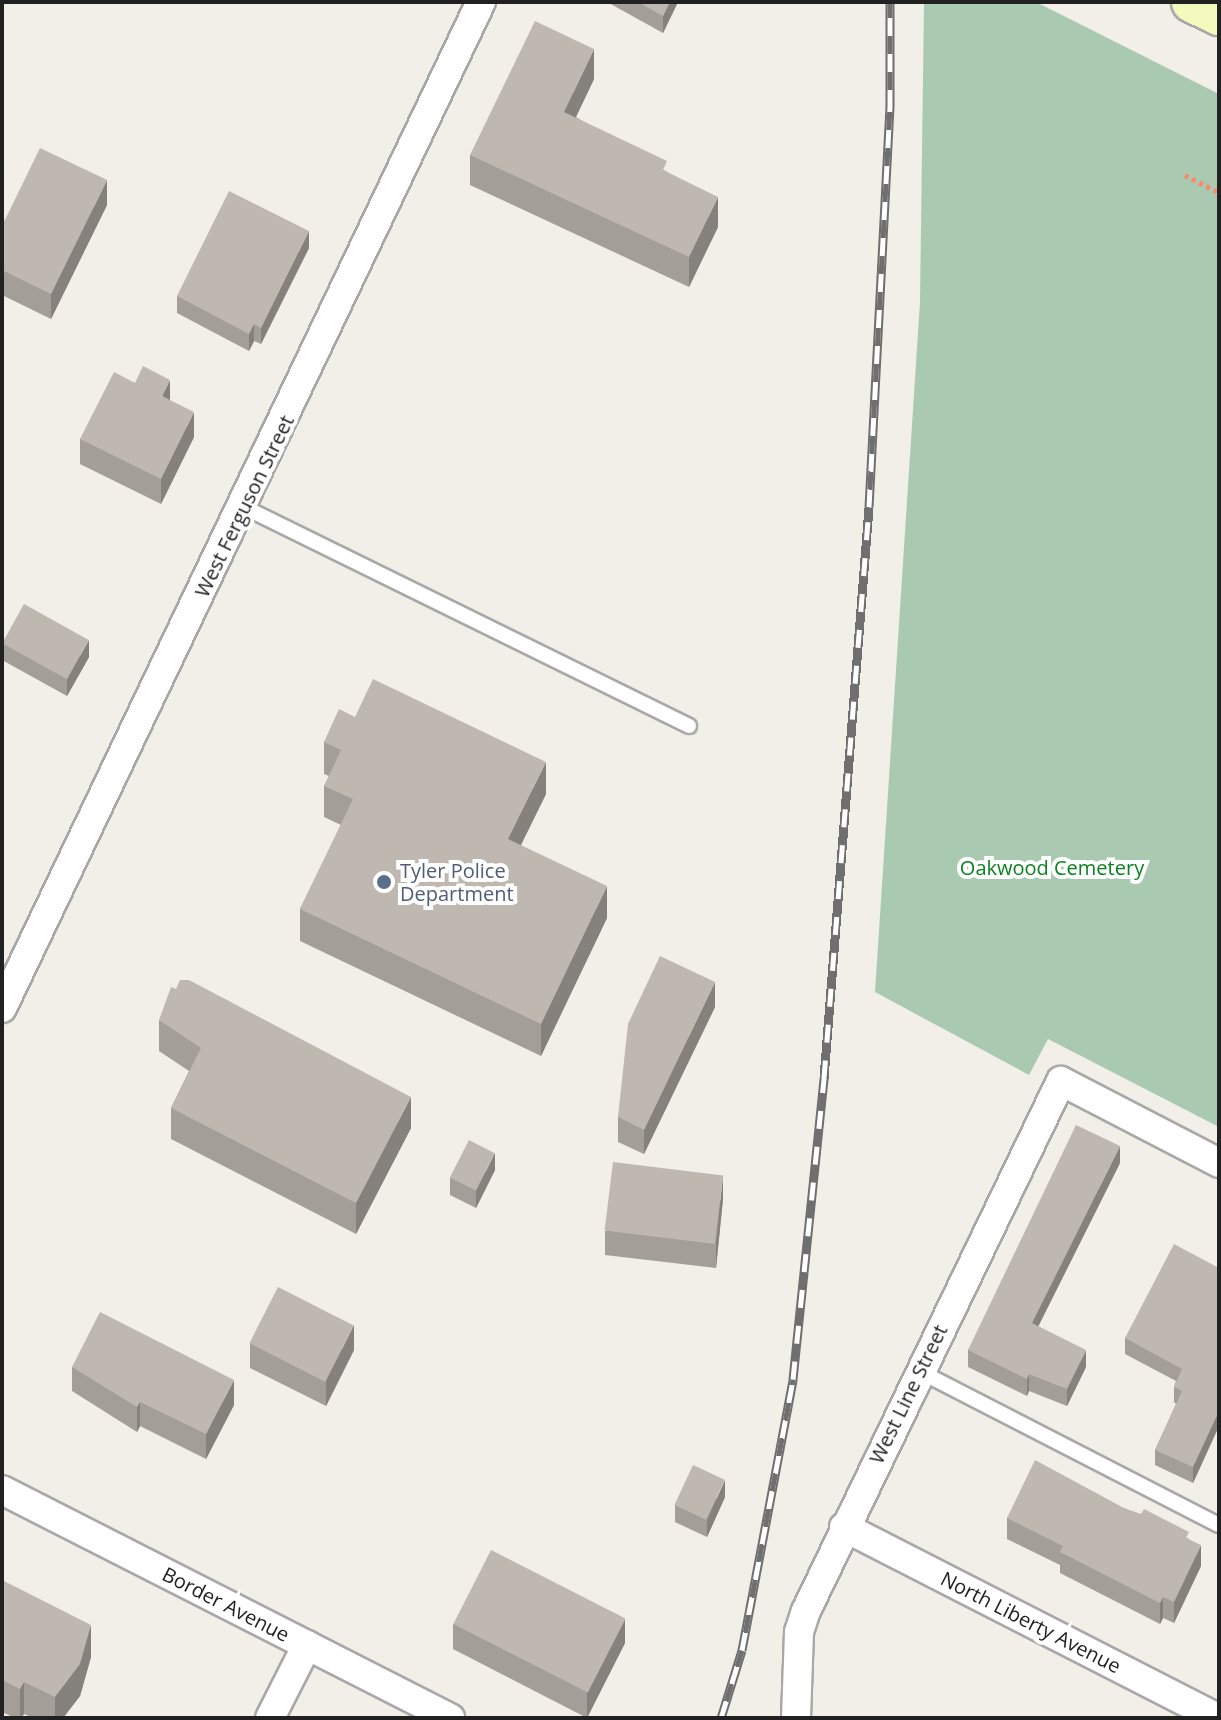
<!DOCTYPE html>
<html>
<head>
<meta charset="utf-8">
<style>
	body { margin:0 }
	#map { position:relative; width:1221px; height:1720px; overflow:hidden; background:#f1efe8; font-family:"Open Sans",sans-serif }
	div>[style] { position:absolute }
	.cemetery>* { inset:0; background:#a9cab1 }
	.path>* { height:5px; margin-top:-2.5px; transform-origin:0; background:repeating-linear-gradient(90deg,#f98971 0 4px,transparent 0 8px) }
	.roads { filter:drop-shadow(2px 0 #a8a8a8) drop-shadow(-2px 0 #a8a8a8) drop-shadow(0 2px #a8a8a8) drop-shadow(0 -2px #a8a8a8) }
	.lane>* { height:14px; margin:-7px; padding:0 7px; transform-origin:7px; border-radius:7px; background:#fff }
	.street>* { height:28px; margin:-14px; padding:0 14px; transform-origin:14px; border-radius:14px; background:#fff }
	.secondary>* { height:40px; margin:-20px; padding:0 20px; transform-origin:20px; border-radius:20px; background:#f2fabe }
	.rail>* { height:9px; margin-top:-4.5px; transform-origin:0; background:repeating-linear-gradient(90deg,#fff 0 18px,#6f6f6f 0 36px); box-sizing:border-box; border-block:2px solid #6f6f6f }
	.wall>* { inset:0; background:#a39e98 }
	.shaded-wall>* { inset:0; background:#85817c }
	.building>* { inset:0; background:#beb8b1; transform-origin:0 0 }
	.dots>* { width:22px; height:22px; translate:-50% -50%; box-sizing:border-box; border:4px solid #fff; border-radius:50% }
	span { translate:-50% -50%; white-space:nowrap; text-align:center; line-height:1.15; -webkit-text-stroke:8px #fff; paint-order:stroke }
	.street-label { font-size:20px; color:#212121 }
	.park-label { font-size:20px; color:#0c821f }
	.service-label { font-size:20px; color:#4e5e75 }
	.left { translate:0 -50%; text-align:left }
	.frame { position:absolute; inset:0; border:4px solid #212121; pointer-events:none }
</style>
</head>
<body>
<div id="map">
	<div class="cemetery">
		<i style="clip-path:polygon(924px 2px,1036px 2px,1219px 94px,1219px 1127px,1048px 1039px,1029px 1075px,875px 992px,920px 302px)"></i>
	</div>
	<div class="path">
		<i style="left:1185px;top:175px;width:38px;rotate:27deg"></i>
	</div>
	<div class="roads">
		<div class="lane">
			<i style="left:244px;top:507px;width:496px;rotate:26.2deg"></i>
			<i style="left:919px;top:1371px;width:337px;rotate:27.2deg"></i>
		</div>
		<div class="street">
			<i style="left:2px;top:1008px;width:1114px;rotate:-64.54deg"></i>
			<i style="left:2px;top:1490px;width:503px;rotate:26.97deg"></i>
			<i style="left:844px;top:1527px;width:420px;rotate:27.1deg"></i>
			<i style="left:270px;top:1718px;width:82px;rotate:-63.1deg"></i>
			<i style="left:796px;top:1718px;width:86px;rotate:-88deg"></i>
			<i style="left:799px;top:1632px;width:22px;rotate:-72deg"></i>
			<i style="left:806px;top:1611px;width:588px;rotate:-64.31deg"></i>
			<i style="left:1061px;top:1081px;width:178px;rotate:27.4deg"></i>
		</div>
		<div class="secondary">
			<i style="left:1192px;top:2px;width:30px;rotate:26deg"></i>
		</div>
	</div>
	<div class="rail">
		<i style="left:721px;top:1718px;width:71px;rotate:-72.8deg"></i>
		<i style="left:742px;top:1650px;width:276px;rotate:-79.3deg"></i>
		<i style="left:793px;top:1379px;width:303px;rotate:-84.1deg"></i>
		<i style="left:824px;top:1078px;width:573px;rotate:-85.49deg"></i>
		<i style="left:869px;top:507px;width:401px;rotate:-87deg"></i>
		<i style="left:890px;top:107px;width:105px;rotate:-90deg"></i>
	</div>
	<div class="wall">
		<i style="clip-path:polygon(607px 2px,678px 2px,663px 33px)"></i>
		<i style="clip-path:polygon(594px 79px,576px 117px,667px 172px,718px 227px,689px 287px,470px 185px,470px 155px)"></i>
		<i style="clip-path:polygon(107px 205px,51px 319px,2px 295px,2px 226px)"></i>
		<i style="clip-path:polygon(309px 248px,261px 344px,254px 341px,249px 351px,177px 313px,177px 296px)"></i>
		<i style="clip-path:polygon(170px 400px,194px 437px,161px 504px,80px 464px,80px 439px)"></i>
		<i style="clip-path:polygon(2px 643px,89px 657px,67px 696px,2px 660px)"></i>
		<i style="clip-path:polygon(355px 717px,546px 794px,521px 845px,607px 918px,541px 1056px,300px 941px,300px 909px,341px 825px,324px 817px,324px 786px,329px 776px,324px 774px,324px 742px)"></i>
		<i style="clip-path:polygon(715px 1007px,644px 1154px,618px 1142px,618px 1117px)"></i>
		<i style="clip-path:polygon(159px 1020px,411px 1128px,356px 1234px,171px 1139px,171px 1108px,189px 1071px,159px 1051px)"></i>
		<i style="clip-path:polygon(1120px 1163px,1038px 1326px,1086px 1367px,1067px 1406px,1029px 1391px,1027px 1396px,968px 1367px,968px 1350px)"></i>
		<i style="clip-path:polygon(495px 1170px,476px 1208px,450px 1195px,450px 1178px)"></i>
		<i style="clip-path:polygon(723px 1199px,716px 1268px,605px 1255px,605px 1231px)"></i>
		<i style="clip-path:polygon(1219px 1268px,1219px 1426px,1193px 1483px,1155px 1465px,1155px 1450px,1176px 1404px,1174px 1402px,1174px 1387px,1176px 1381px,1125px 1354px,1125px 1338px)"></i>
		<i style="clip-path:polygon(250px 1343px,354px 1350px,326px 1406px,250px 1368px)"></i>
		<i style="clip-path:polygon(72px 1367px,234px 1405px,206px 1459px,140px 1426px,137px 1432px,72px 1391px)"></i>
		<i style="clip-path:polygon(725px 1497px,707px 1537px,675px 1522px,675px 1505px)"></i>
		<i style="clip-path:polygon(1124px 1508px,1189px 1539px,1201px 1566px,1174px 1623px,1163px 1618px,1160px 1624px,1060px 1573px,1060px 1565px,1007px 1539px,1007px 1518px)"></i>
		<i style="clip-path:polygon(2px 1580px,91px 1657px,80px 1696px,63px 1718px,33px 1718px,24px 1714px,21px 1718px,15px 1718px,2px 1712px)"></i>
		<i style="clip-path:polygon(453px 1624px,625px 1643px,587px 1718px,453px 1649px)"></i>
	</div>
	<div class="shaded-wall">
		<i style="clip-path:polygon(670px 2px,678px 2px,663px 33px,663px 16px)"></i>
		<i style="clip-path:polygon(594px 49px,594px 79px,564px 142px,564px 112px)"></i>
		<i style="clip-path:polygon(107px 180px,107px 205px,51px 319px,51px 294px)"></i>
		<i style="clip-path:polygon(718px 197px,718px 227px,689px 287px,689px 257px)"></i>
		<i style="clip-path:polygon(309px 231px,309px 248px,261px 344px,261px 328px)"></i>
		<i style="clip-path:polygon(254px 324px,254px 341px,249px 351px,249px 334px)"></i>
		<i style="clip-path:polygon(170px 380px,170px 405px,162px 396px)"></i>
		<i style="clip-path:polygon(194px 412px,194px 437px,161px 504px,161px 479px)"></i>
		<i style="clip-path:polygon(89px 640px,89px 657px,67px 696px,67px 679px)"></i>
		<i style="clip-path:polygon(546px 762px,546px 794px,508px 871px,508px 839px)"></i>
		<i style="clip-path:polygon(607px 886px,607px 918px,541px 1056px,541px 1024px)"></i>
		<i style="clip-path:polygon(715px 982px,715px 1007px,644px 1154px,644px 1130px)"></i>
		<i style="clip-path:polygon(411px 1097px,411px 1128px,356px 1234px,356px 1203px)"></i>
		<i style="clip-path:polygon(1120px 1146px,1120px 1163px,1032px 1339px,1032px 1323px)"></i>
		<i style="clip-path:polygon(495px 1153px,495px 1170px,476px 1208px,476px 1191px)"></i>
		<i style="clip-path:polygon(723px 1175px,723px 1199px,716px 1268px,716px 1243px)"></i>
		<i style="clip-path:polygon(354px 1325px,354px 1350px,326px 1406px,326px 1381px)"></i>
		<i style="clip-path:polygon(1086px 1350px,1086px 1367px,1067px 1406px,1067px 1389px)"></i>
		<i style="clip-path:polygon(1029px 1374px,1029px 1391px,1027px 1396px,1027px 1379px)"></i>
		<i style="clip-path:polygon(234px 1380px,234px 1405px,206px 1459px,206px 1434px)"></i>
		<i style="clip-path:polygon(140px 1402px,140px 1426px,137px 1432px,137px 1407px)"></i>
		<i style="clip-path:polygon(1219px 1411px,1219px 1426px,1193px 1483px,1193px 1467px)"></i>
		<i style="clip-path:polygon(725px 1480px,725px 1497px,707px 1537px,707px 1520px)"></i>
		<i style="clip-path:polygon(1201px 1545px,1201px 1566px,1174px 1623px,1174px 1602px)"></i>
		<i style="clip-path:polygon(1163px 1597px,1163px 1618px,1160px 1624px,1160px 1603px)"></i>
		<i style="clip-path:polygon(625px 1619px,625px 1643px,587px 1718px,587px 1693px)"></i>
		<i style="clip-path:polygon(91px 1625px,91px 1657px,80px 1696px,63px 1718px,55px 1718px,55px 1697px)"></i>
		<i style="clip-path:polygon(24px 1682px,24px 1714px,21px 1718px,20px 1718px,20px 1689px)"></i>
	</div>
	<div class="building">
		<i style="clip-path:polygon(638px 2px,670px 2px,663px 16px)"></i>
		<i style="clip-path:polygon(535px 21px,594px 49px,564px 112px,667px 161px,663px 170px,718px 197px,689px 257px,470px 155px)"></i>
		<i style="clip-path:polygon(40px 148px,107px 180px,51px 294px,2px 270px,2px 226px)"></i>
		<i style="clip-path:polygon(229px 191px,309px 231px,261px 328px,254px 324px,249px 334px,177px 296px)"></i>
		<i style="clip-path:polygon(143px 366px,170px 380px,162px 396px,194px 412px,161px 479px,80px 439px,114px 372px,135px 383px)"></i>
		<i style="left:24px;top:604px;width:74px;height:45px;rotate:29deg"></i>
		<i style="clip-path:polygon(373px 679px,546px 762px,508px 839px,607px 886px,541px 1024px,300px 909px,353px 799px,324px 786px,341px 750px,324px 742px,339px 709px,355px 717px)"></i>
		<i style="clip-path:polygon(660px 956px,715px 982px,644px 1130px,618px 1117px,628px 1024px)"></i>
		<i style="clip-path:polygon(180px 980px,189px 980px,411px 1097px,356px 1203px,171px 1108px,201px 1048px,159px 1020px,171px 987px,176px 989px)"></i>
		<i style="clip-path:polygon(1076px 1125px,1120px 1146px,1032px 1323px,1086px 1350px,1067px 1389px,1029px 1374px,1027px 1379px,968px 1350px)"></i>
		<i style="left:469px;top:1140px;width:29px;height:42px;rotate:27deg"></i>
		<i style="left:613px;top:1162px;width:111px;height:69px;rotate:7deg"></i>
		<i style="clip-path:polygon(1174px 1244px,1219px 1268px,1219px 1411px,1193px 1467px,1155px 1450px,1182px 1391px,1174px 1387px,1182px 1369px,1125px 1338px)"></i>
		<i style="left:278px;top:1287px;width:85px;height:63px;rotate:27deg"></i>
		<i style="clip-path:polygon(100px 1312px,234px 1380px,206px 1434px,140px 1402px,137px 1407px,72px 1367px)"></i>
		<i style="clip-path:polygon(1035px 1460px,1124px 1508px,1141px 1514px,1144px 1509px,1189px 1532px,1186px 1538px,1201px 1545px,1174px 1602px,1163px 1597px,1160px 1603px,1060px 1552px,1063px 1546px,1007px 1518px)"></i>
		<i style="left:693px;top:1465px;width:35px;height:44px;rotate:25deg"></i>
		<i style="left:491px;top:1550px;width:151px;height:83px;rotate:27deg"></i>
		<i style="clip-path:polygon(2px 1580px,91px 1625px,80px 1664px,55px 1697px,24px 1682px,20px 1689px,2px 1680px)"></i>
	</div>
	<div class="dots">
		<i style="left:384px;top:882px;background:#5c6f8a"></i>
	</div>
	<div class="street-label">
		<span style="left:244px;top:506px;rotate:-64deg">West Ferguson Street</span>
		<span style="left:908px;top:1394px;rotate:-64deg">West Line Street</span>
		<span style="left:226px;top:1604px;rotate:27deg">Border Avenue</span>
		<span style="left:1031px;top:1622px;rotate:27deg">North Liberty Avenue</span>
	</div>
	<div class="park-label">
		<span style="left:1052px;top:867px">Oakwood Cemetery</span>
	</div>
	<div class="service-label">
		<span class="left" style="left:400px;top:882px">Tyler Police<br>Department</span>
	</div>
	<div class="frame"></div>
</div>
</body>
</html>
